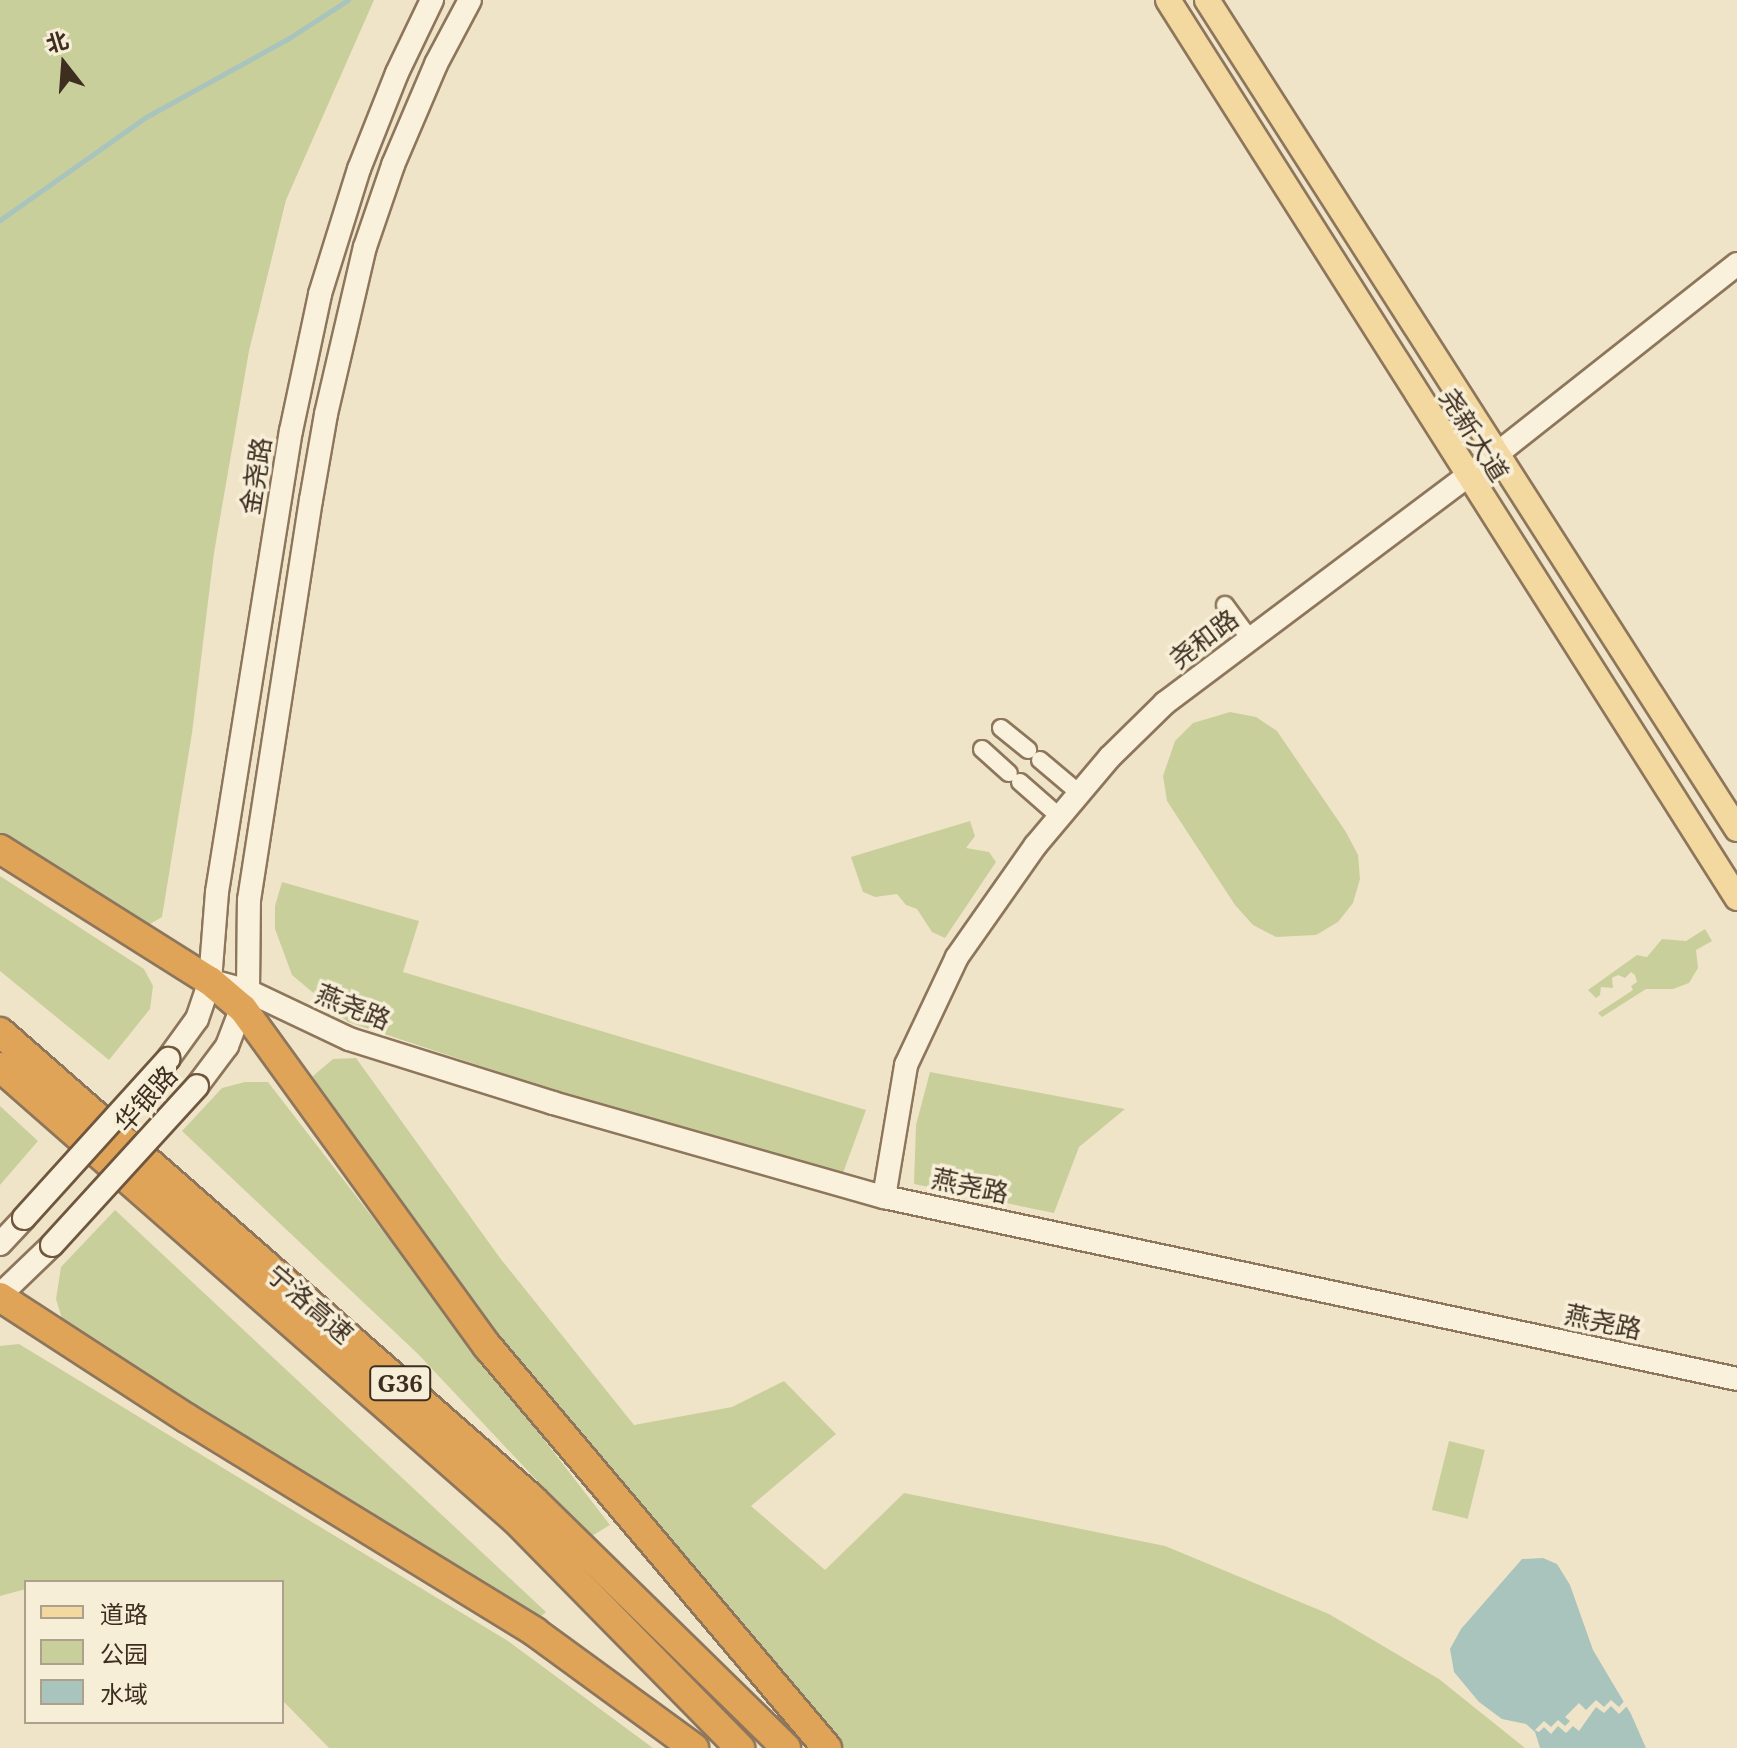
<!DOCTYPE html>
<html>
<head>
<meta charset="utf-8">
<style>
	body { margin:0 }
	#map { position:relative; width:1737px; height:1748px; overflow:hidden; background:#f0e4c8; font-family:"Noto Serif","Noto Sans SC",serif }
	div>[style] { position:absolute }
	.green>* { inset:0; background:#c9cf9b; transform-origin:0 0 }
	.water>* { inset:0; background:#a9c4bc }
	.pier>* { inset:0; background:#f0e4c8 }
	.stream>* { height:5px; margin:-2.5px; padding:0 2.5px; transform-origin:2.5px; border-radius:2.5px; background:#a9c4bc }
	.roads { filter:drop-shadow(2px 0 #8d765c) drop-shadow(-2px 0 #8d765c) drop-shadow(0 2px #8d765c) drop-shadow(0 -2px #8d765c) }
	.minor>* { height:16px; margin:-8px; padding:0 8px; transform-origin:8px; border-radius:8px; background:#faf1dc }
	.secondary>* { height:22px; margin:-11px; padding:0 11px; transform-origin:11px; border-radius:11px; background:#faf1dc }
	.primary>* { height:24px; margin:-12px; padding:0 12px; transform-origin:12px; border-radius:12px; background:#f3d9a0 }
	.motorway>* { height:28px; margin:-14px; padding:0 14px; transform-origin:14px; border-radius:14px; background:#e0a458 }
	.bridges { filter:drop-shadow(2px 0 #6f573f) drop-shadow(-2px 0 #6f573f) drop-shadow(0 2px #6f573f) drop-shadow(0 -2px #6f573f) }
	.secondary-bridge>* { height:22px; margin:-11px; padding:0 11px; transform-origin:11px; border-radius:11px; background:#faf1dc }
	span { translate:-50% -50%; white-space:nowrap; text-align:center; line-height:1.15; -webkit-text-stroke:7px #f7eed8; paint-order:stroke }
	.shield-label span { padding:2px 6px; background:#f7eed8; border:2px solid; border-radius:6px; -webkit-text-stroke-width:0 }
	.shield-label { font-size:24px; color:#3d2e20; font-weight:700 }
	.street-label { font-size:26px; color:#3d2e20 }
	.legend { position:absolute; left:24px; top:1580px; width:260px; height:144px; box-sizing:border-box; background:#f7eed8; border:2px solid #ada18e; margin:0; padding:10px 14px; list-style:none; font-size:24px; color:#3d2e20 }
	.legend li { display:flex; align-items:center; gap:16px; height:40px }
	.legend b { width:40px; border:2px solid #ada18e }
	.north { position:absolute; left:24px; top:24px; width:80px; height:80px; -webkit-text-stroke:6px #f7eed8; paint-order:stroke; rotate:343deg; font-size:22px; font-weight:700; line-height:32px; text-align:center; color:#3d2e20 }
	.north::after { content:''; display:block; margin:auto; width:28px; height:36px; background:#3d2e20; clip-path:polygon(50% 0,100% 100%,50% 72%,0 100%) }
</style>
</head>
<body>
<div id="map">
	<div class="green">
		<i style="clip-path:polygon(0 0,374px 0,286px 200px,249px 351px,214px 553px,192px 733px,162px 917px,150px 924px,128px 924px,0 840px)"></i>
		<i style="clip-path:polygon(1230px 712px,1256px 717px,1277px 731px,1346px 832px,1358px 855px,1360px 879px,1353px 903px,1338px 922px,1316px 935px,1276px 937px,1253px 925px,1235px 905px,1167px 801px,1163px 776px,1175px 741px,1193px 723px)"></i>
		<i style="clip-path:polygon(970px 821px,975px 836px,966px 848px,989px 852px,996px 862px,945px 938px,932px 932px,917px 909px,906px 905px,897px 894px,875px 897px,863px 892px,851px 857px)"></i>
		<i style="clip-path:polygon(0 876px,144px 969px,153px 986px,150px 1009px,109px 1060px,0 971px)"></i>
		<i style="clip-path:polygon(282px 882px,419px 921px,403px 972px,866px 1110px,843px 1173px,607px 1108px,348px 1022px,292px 975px,275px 929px,275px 906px)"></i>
		<i style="clip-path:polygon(1705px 929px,1712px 941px,1696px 950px,1698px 968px,1689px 983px,1673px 989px,1646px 989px,1602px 1017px,1598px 1013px,1633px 990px,1631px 986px,1637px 982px,1635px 975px,1631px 972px,1625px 978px,1618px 975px,1612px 978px,1613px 988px,1601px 987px,1600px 995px,1596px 998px,1588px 990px,1637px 955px,1647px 957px,1662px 939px,1686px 941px)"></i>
		<i style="clip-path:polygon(356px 1058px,500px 1258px,634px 1425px,732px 1407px,784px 1381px,836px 1434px,751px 1506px,825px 1570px,904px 1493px,1165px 1546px,1329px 1614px,1439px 1679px,1525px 1748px,844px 1748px,784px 1685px,462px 1298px,318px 1094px,313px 1076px,333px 1059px)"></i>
		<i style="clip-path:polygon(930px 1072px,1125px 1109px,1079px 1147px,1054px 1213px,914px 1184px,916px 1125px)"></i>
		<i style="clip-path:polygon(245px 1082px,268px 1082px,610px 1525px,590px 1537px,418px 1354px,182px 1131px,222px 1088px)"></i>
		<i style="clip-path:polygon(0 1106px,38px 1141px,0 1185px)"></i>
		<i style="clip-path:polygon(115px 1210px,546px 1612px,530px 1626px,64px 1325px,56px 1299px,61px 1267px)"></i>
		<i style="clip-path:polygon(19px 1344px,508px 1641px,653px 1748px,329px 1748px,282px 1700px,282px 1582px,26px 1582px,26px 1589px,0 1596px,0 1346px)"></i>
		<i style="left:1449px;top:1441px;width:37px;height:71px;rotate:14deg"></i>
	</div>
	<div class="water">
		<i style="clip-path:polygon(1543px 1558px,1557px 1564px,1570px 1585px,1593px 1650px,1631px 1714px,1646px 1748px,1540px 1748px,1535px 1732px,1526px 1724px,1502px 1719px,1479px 1702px,1454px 1672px,1450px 1649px,1461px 1629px,1522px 1559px)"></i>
	</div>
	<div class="pier">
		<i style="clip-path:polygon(1626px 1699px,1629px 1704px,1619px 1714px,1611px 1706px,1604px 1713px,1596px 1707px,1579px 1731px,1573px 1726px,1566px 1733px,1558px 1726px,1551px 1734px,1544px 1727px,1539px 1732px,1535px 1730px,1544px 1721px,1551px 1727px,1558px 1720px,1565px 1726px,1570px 1721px,1565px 1717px,1579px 1703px,1586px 1710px,1596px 1700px,1604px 1707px,1611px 1700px,1619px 1707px)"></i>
	</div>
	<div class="stream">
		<i style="left:0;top:220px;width:179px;rotate:-35.2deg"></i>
		<i style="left:146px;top:117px;width:163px;rotate:-28.9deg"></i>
		<i style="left:289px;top:38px;width:70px;rotate:-32.8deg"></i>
	</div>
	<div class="roads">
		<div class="minor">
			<i style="left:1225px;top:605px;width:42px;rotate:53.7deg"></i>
			<i style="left:1001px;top:728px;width:35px;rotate:39deg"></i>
			<i style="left:982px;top:749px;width:36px;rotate:42deg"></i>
			<i style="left:1040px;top:760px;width:51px;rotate:40.2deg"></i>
			<i style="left:1020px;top:782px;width:53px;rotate:41.2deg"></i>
		</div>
		<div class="secondary">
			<i style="left:215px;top:982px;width:34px;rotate:15deg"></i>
			<i style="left:248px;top:991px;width:112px;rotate:25.4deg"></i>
			<i style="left:349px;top:1039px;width:214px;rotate:17.4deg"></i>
			<i style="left:553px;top:1103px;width:344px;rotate:15.9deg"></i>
			<i style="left:884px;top:1197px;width:872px;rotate:12.04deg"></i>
			<i style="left:168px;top:1059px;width:49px;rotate:-54.1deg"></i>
			<i style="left:197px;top:1019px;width:40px;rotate:-71.1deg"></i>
			<i style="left:210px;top:981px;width:89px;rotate:-85.5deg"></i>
			<i style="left:217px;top:892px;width:467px;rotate:-80.9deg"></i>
			<i style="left:291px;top:431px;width:140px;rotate:-78deg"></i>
			<i style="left:320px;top:294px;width:131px;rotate:-72.7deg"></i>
			<i style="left:359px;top:169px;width:103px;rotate:-68.4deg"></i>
			<i style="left:397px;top:73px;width:81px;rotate:-64.4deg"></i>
			<i style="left:197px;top:1086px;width:50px;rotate:-53.1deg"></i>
			<i style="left:227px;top:1046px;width:59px;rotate:-69.1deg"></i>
			<i style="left:248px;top:991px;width:91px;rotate:-89.4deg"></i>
			<i style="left:249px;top:900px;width:405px;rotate:-81.2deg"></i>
			<i style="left:311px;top:500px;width:87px;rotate:-80.1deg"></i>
			<i style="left:326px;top:414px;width:171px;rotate:-76.9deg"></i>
			<i style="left:365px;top:247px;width:87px;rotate:-71.1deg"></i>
			<i style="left:393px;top:165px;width:110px;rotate:-66.9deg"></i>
			<i style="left:436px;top:64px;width:72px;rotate:-62deg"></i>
			<i style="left:884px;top:1197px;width:134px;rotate:-80.5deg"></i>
			<i style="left:906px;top:1065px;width:119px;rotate:-64.7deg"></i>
			<i style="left:957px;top:957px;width:136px;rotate:-54.9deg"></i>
			<i style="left:1035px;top:846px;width:116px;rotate:-49.9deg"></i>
			<i style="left:1110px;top:757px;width:77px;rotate:-44.5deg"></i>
			<i style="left:1165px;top:703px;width:416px;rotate:-36.9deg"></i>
			<i style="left:1498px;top:453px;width:305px;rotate:-38.3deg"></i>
			<i style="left:0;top:1244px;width:35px;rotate:-47deg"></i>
			<i style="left:0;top:1295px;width:72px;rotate:-43.9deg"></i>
		</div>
		<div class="primary">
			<i style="left:1168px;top:0;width:1063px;rotate:57.64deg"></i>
			<i style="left:1207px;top:0;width:984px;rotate:57.41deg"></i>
		</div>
		<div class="motorway">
			<i style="left:0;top:849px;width:248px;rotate:32.2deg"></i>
			<i style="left:210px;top:981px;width:43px;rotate:40.3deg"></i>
			<i style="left:243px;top:1009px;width:417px;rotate:54.1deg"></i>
			<i style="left:488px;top:1347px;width:525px;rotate:49.79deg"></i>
			<i style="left:0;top:1032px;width:709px;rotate:41.28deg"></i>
			<i style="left:533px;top:1500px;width:354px;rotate:44.4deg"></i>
			<i style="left:0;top:1067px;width:687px;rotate:41.28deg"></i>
			<i style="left:516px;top:1520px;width:320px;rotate:45.5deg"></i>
			<i style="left:0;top:1297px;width:224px;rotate:33deg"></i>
			<i style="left:188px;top:1419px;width:407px;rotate:31.5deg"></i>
			<i style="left:535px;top:1632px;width:197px;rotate:36.1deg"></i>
		</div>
	</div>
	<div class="bridges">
		<div class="secondary-bridge">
			<i style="left:24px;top:1218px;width:215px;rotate:-47.8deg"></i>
			<i style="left:52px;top:1245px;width:215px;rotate:-47.6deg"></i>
		</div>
	</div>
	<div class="shield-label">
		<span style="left:400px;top:1383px">G36</span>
	</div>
	<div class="street-label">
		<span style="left:1474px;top:435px;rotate:58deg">尧新大道</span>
		<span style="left:256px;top:476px;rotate:-81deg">金尧路</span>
		<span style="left:1204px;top:639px;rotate:-37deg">尧和路</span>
		<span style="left:353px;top:1007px;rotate:22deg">燕尧路</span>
		<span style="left:146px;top:1099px;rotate:-48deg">华银路</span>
		<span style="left:970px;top:1186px;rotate:12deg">燕尧路</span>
		<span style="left:310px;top:1304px;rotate:41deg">宁洛高速</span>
		<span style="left:1603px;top:1322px;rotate:12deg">燕尧路</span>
	</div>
	<ul class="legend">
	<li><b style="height:10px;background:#f3d9a0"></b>道路</li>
	<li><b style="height:22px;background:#c9cf9b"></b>公园</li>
	<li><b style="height:22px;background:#a9c4bc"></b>水域</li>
	</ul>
	<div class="north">北</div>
</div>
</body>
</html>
